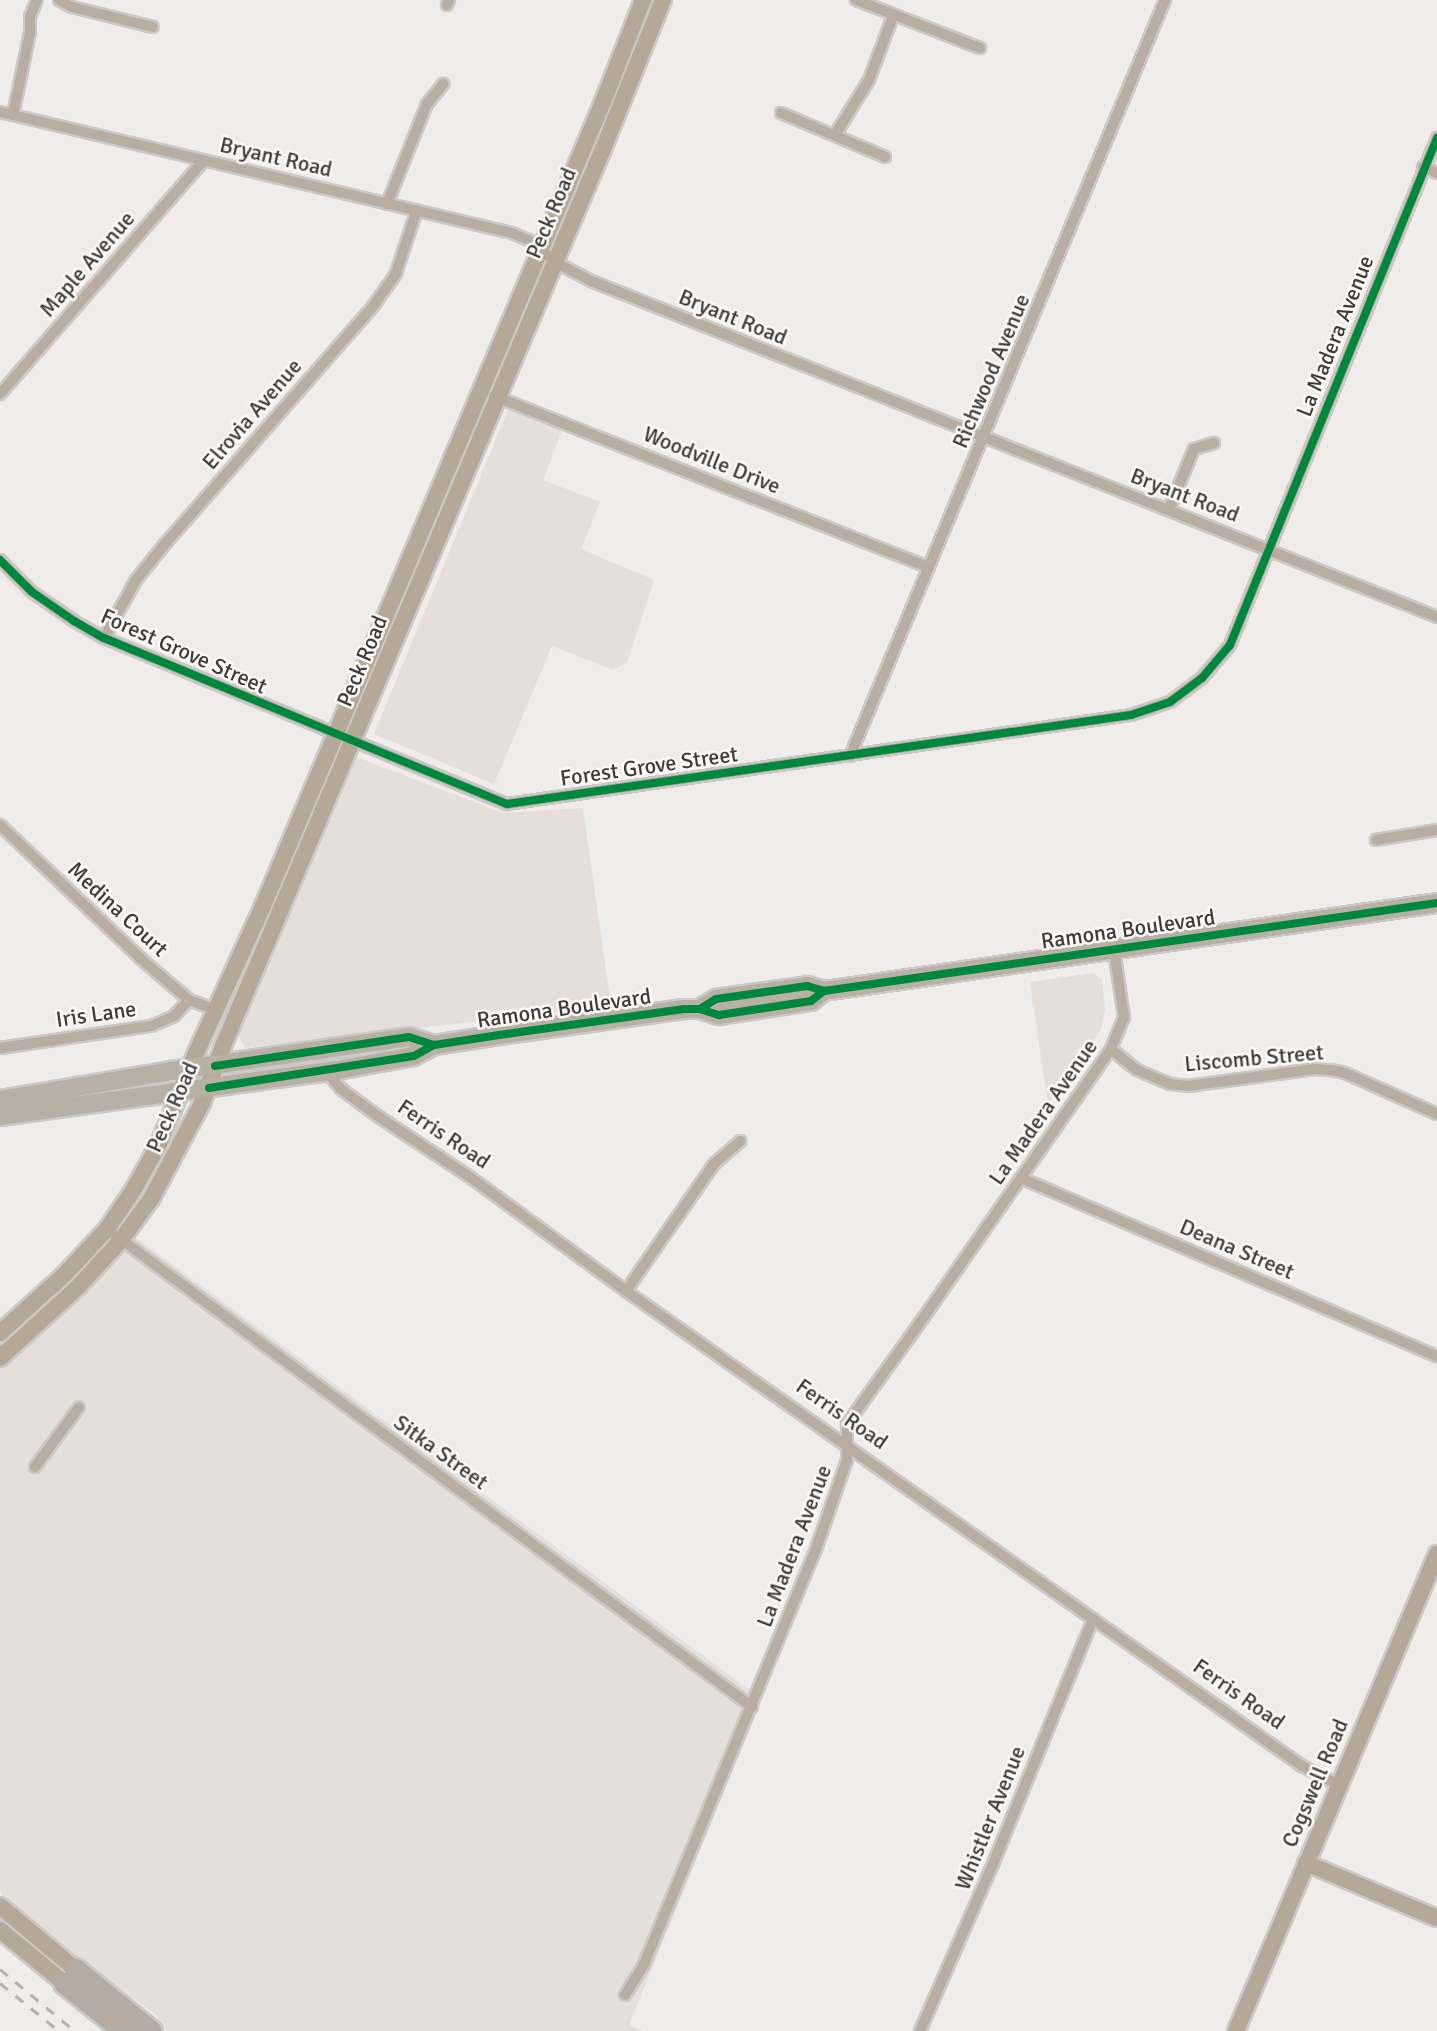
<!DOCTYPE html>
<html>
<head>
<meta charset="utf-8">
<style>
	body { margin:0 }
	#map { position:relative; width:1437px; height:2031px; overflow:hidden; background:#efecea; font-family:Signika,sans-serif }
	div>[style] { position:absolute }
	.built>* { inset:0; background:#e6dfd9 }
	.roads { filter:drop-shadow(2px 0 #cac9c7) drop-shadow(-2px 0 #cac9c7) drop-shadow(0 2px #cac9c7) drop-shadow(0 -2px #cac9c7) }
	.street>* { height:10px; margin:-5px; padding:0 5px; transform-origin:5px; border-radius:5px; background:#b9aca0 }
	.secondary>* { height:16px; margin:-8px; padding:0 8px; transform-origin:8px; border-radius:8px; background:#b5a899 }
	.primary>* { height:18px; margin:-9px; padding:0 9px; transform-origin:9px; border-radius:9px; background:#b9b0a5 }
	.highway>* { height:21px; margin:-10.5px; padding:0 10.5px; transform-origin:10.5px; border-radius:10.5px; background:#b5aba3 }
	.rail>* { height:3px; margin-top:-1.5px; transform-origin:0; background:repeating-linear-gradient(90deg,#b8b0aa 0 10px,transparent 0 20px) }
	.cycleway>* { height:8px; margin:-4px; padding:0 4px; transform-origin:4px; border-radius:4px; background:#00873e }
	span { translate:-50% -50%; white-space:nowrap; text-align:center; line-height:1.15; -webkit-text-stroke:5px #fdf9f6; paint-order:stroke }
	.street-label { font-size:22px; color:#3c3b39 }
</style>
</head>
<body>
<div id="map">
	<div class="built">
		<i style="clip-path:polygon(508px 410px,562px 430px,543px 480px,600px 502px,581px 549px,654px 580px,627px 662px,613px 670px,552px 646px,494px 784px,374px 734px)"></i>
		<i style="clip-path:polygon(357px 757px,503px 813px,583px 808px,611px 1006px,245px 1048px,240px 1040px,239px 1034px)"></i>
		<i style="clip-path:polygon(1093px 973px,1102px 980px,1105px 1010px,1101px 1030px,1048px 1105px,1030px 982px)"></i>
		<i style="clip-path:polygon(134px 1236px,762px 1699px,629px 2025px,643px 2031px,167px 2031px,156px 2015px,6px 1904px,0 1889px,0 1364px)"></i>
	</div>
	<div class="roads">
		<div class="street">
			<i style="left:59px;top:0;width:15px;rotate:28deg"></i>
			<i style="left:72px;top:7px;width:83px;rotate:13.9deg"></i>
			<i style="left:856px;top:0;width:133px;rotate:21.2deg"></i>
			<i style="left:447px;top:5px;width:5px;rotate:-68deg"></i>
			<i style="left:0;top:112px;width:526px;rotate:13.3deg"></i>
			<i style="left:512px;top:233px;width:23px;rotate:23deg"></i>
			<i style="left:533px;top:242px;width:30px;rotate:42deg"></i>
			<i style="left:555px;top:262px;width:41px;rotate:27.8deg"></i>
			<i style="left:591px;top:281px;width:910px;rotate:21.66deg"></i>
			<i style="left:781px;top:113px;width:113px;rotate:22.9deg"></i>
			<i style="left:13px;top:115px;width:85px;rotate:-78.4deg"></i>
			<i style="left:30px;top:32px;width:15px;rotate:-90deg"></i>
			<i style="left:30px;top:17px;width:18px;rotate:-68deg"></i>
			<i style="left:835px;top:135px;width:65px;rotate:-58.3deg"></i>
			<i style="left:869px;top:80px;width:68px;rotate:-69.4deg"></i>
			<i style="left:1423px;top:167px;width:15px;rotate:23deg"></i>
			<i style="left:387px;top:204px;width:108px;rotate:-68.2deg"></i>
			<i style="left:427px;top:104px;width:26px;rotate:-51deg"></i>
			<i style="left:0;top:394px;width:310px;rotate:-48.9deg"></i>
			<i style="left:494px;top:396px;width:466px;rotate:21.5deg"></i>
			<i style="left:1169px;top:509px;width:65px;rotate:-67.4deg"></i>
			<i style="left:1194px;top:449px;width:21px;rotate:-17deg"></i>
			<i style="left:0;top:560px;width:45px;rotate:45deg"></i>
			<i style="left:32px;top:592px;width:51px;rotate:34.6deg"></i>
			<i style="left:74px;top:621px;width:34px;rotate:30deg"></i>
			<i style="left:104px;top:638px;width:436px;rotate:22.4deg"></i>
			<i style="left:507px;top:804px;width:630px;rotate:-8.12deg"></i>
			<i style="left:1131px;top:715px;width:41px;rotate:-18.4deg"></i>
			<i style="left:1170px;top:702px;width:40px;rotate:-37deg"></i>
			<i style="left:1202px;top:678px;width:43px;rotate:-49.7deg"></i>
			<i style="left:1230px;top:645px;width:548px;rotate:-67.79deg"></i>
			<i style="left:104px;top:638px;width:66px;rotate:-61.1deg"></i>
			<i style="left:136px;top:580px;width:46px;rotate:-51.1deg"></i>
			<i style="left:165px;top:544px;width:317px;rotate:-48.8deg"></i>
			<i style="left:374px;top:305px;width:39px;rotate:-55deg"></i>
			<i style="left:396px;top:273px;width:66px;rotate:-71.6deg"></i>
			<i style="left:850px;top:756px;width:819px;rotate:-67.38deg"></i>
			<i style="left:0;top:825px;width:195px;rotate:43.5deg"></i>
			<i style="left:141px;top:959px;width:63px;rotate:40.5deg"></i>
			<i style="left:189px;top:1000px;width:30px;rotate:20deg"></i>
			<i style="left:1376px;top:840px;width:62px;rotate:-9.3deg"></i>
			<i style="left:0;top:1048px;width:153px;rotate:-8.3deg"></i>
			<i style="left:151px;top:1026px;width:25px;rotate:-23deg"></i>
			<i style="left:174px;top:1016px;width:22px;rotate:-47deg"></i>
			<i style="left:1111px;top:1049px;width:33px;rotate:39deg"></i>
			<i style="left:1137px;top:1070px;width:36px;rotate:23deg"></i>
			<i style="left:1170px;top:1084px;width:18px;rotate:6deg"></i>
			<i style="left:1188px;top:1086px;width:128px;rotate:-7.6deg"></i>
			<i style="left:1315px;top:1069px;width:16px;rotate:4deg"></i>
			<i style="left:1331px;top:1070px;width:14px;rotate:12deg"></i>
			<i style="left:1345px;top:1073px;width:101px;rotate:24deg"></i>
			<i style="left:326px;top:1071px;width:23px;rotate:50deg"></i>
			<i style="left:341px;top:1089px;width:47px;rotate:36.4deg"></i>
			<i style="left:379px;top:1117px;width:105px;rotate:33.4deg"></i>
			<i style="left:467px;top:1175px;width:197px;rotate:36.1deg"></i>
			<i style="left:626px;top:1291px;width:826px;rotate:35.09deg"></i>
			<i style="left:1302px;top:1766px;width:42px;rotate:27.2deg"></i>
			<i style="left:1021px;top:1178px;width:452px;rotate:23.2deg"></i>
			<i style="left:107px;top:1229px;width:803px;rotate:36.54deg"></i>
			<i style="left:626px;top:1291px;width:155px;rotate:-55.3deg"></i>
			<i style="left:714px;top:1164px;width:35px;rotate:-41deg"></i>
			<i style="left:35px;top:1467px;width:74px;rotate:-53.7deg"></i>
			<i style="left:625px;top:1995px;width:36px;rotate:-58deg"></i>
			<i style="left:644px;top:1964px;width:449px;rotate:-67.5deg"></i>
			<i style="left:816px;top:1549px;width:94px;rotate:-70.8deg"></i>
			<i style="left:847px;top:1460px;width:36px;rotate:-90deg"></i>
			<i style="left:847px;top:1424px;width:123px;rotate:-54.2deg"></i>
			<i style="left:919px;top:1324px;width:335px;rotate:-55.1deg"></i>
			<i style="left:1111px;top:1049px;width:35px;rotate:-68deg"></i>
			<i style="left:1124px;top:1017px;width:68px;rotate:-98.5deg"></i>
			<i style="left:920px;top:2031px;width:182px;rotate:-66.4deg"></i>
			<i style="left:993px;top:1864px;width:265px;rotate:-67.8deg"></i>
		</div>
		<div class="secondary">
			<i style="left:0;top:1333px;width:88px;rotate:-42.2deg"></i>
			<i style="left:65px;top:1274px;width:62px;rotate:-47deg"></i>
			<i style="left:107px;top:1229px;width:48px;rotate:-56deg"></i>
			<i style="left:134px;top:1189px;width:51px;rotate:-60.9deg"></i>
			<i style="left:159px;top:1144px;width:98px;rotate:-67.9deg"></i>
			<i style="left:196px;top:1053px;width:162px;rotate:-65.5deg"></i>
			<i style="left:263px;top:906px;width:873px;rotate:-67.08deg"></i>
			<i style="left:603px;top:102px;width:110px;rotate:-68.6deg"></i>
			<i style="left:0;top:1358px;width:105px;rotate:-42.3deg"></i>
			<i style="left:78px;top:1287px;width:64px;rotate:-47.5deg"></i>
			<i style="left:121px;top:1240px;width:51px;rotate:-53.8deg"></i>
			<i style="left:151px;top:1199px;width:109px;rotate:-62deg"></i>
			<i style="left:202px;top:1103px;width:61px;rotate:-69.8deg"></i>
			<i style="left:223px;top:1046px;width:974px;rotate:-67.04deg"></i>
			<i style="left:603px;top:149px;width:161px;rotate:-68.1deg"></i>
			<i style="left:1306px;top:1863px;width:142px;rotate:22.8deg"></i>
			<i style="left:0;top:1906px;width:98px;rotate:40deg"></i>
			<i style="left:0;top:1930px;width:83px;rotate:39.6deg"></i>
			<i style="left:1236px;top:2031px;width:518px;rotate:-67.15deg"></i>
		</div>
		<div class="primary">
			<i style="left:700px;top:1009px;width:19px;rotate:-32deg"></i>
			<i style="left:716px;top:999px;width:92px;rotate:-8.1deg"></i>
			<i style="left:807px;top:986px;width:18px;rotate:16deg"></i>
			<i style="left:824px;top:991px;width:619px;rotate:-8.17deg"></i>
			<i style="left:0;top:1100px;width:173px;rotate:-9.6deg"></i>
			<i style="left:171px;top:1071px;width:240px;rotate:-8.1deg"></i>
			<i style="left:409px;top:1037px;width:26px;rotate:18deg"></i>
			<i style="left:0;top:1116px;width:346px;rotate:-7.8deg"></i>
			<i style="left:343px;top:1069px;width:72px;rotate:-10.4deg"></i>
			<i style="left:414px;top:1056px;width:23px;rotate:-29deg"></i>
			<i style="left:434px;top:1045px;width:66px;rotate:-8.7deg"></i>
			<i style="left:499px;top:1035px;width:187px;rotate:-8deg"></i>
			<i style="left:684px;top:1009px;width:16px"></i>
			<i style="left:700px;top:1009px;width:20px;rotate:18deg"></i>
			<i style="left:719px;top:1015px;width:93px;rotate:-8.7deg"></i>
			<i style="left:811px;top:1001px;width:16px;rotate:-38deg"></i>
		</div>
		<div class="highway">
			<i style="left:75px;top:1969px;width:98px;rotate:39.2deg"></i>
			<i style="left:64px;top:1983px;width:77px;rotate:38.7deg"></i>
		</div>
	</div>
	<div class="rail">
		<i style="left:0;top:1969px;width:97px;rotate:39.6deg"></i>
		<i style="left:0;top:1983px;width:76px;rotate:39.1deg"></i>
	</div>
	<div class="cycleway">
		<i style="left:0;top:560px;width:45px;rotate:45deg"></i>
		<i style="left:32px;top:592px;width:51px;rotate:34.6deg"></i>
		<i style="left:74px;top:621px;width:34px;rotate:30deg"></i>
		<i style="left:104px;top:638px;width:436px;rotate:22.4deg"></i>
		<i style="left:507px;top:804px;width:630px;rotate:-8.12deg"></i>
		<i style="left:1131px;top:715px;width:41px;rotate:-18.4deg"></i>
		<i style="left:1170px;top:702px;width:40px;rotate:-37deg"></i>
		<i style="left:1202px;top:678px;width:43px;rotate:-49.7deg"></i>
		<i style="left:1230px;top:645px;width:548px;rotate:-67.79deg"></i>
		<i style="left:700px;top:1009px;width:19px;rotate:-32deg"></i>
		<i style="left:716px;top:999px;width:92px;rotate:-8.1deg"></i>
		<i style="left:807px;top:986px;width:18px;rotate:16deg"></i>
		<i style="left:824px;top:991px;width:619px;rotate:-8.17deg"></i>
		<i style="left:215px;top:1066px;width:196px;rotate:-8.5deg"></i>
		<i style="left:409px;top:1037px;width:26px;rotate:18deg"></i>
		<i style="left:209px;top:1088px;width:207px;rotate:-8.9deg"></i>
		<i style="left:414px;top:1056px;width:23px;rotate:-29deg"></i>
		<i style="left:434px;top:1045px;width:66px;rotate:-8.7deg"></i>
		<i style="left:499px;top:1035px;width:187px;rotate:-8deg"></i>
		<i style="left:684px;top:1009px;width:16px"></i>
		<i style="left:700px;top:1009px;width:20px;rotate:18deg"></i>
		<i style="left:719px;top:1015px;width:93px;rotate:-8.7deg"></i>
		<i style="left:811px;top:1001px;width:16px;rotate:-38deg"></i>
	</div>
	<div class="street-label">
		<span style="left:276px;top:157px;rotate:13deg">Bryant Road</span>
		<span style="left:551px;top:213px;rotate:-67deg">Peck Road</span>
		<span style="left:87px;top:264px;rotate:-49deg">Maple Avenue</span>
		<span style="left:733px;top:317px;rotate:22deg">Bryant Road</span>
		<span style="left:1335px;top:336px;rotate:-68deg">La Madera Avenue</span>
		<span style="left:991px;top:371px;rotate:-67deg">Richwood Avenue</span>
		<span style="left:252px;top:414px;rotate:-49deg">Elrovia Avenue</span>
		<span style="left:712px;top:460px;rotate:22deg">Woodville Drive</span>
		<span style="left:1185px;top:495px;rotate:21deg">Bryant Road</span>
		<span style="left:184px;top:651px;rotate:24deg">Forest Grove Street</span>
		<span style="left:362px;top:661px;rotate:-67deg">Peck Road</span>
		<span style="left:649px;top:766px;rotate:-8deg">Forest Grove Street</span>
		<span style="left:118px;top:909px;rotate:43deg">Medina Court</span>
		<span style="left:1128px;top:929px;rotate:-8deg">Ramona Boulevard</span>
		<span style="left:564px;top:1008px;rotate:-8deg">Ramona Boulevard</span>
		<span style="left:96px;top:1014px;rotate:-8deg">Iris Lane</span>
		<span style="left:1254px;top:1058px;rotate:-5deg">Liscomb Street</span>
		<span style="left:172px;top:1107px;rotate:-66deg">Peck Road</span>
		<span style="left:1043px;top:1112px;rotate:-55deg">La Madera Avenue</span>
		<span style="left:444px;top:1134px;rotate:34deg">Ferris Road</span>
		<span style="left:1237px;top:1249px;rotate:23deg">Deana Street</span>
		<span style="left:842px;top:1414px;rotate:35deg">Ferris Road</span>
		<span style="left:441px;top:1452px;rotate:36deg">Sitka Street</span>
		<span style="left:794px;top:1546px;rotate:-69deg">La Madera Avenue</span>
		<span style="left:1239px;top:1694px;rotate:35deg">Ferris Road</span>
		<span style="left:1315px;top:1783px;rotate:-67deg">Cogswell Road</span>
		<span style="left:990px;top:1818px;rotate:-68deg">Whistler Avenue</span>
	</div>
</div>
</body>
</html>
